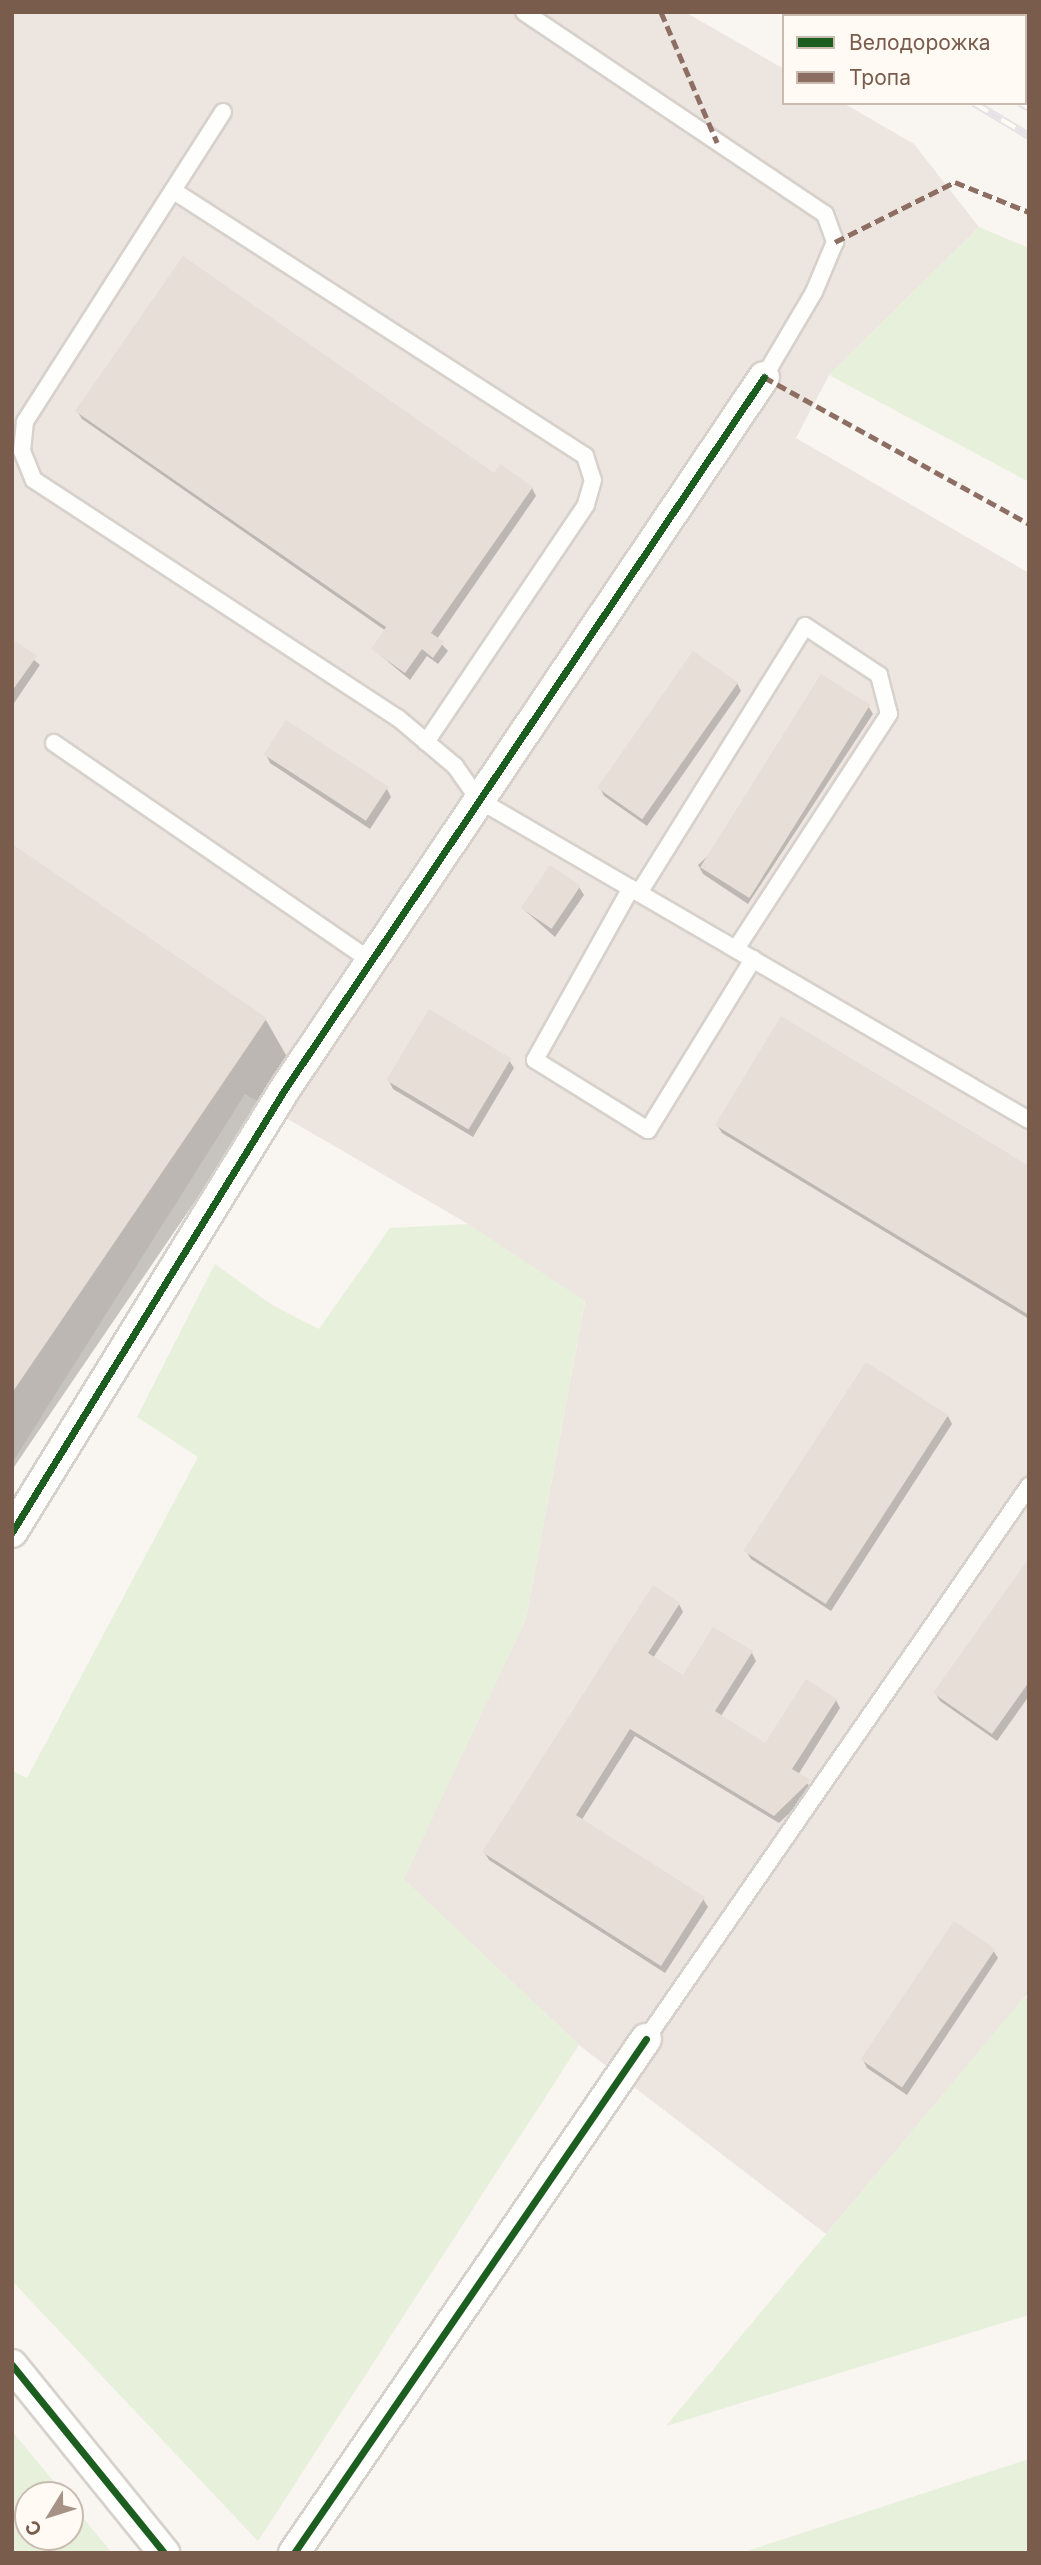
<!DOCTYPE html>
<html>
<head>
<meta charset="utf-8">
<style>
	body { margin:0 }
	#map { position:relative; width:1041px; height:2565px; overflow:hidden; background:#f9f5f0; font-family:Inter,sans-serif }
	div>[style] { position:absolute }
	.industrial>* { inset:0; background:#ede5e0 }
	.green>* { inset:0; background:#e7f0db }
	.shadow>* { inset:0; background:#0003 }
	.building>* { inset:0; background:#e6ded7; transform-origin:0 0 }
	.roads { filter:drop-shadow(2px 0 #d7d1cb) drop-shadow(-2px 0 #d7d1cb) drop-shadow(0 2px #d7d1cb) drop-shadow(0 -2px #d7d1cb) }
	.lane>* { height:16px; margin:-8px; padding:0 8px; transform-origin:8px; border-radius:8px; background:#fefefd }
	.street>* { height:30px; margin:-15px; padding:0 15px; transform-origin:15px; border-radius:15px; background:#fefefd }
	.rail>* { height:8px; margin-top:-4px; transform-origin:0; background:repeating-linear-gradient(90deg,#fffaf3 0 16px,#e6e3e7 0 32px); box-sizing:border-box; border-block:2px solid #e6e3e7 }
	.quiet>* { height:5px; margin-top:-2.5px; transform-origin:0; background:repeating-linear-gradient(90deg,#8d6e63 0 10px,transparent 0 15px) }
	.cycleway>* { height:7px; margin:-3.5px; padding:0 3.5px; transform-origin:3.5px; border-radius:3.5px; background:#1b5e20 }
	span { translate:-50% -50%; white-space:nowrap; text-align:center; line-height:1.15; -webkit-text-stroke:7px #fffaf3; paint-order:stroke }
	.frame { position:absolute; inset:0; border:14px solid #7a5c4d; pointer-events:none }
	.legend { position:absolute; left:782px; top:14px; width:245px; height:91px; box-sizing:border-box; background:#fffaf3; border:2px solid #cabbb1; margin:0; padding:9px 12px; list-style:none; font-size:21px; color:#7a5c4d }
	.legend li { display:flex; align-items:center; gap:14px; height:35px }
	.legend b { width:35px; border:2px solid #cabbb1 }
	.north { position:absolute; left:14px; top:2481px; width:70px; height:70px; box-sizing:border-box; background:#fffaf3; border:2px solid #cabbb1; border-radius:50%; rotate:232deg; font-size:19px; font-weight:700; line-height:28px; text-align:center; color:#7a5c4d }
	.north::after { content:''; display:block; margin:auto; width:24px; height:32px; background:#a69286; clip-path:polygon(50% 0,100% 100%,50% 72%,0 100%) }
</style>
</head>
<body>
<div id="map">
	<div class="industrial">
		<i style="clip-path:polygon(12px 12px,685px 12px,784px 69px,784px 103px,843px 103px,914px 144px,979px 227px,829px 375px,796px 438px,1029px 573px,1029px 1992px,826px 2234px,579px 2045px,403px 1879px,526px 1619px,585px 1302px,468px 1224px,245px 1094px,12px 1463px)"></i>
	</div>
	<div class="green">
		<i style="clip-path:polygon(979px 227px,1029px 248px,1029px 482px,829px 375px)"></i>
		<i style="clip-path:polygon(468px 1224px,585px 1301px,526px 1619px,404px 1879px,579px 2045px,258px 2541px,12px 2281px,12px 1771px,27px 1778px,198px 1457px,137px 1417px,215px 1264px,272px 1305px,319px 1329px,390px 1228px)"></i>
		<i style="clip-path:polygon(1024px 1997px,1029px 1998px,1029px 2315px,666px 2426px)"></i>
		<i style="clip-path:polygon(12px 2431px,65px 2495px,28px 2495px,28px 2537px,70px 2537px,70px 2502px,112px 2553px,12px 2553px)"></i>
		<i style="clip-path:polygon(1029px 2459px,1029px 2553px,747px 2551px)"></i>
	</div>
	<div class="shadow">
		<i style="clip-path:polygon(77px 411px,495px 475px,532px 488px,536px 496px,437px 639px,448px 651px,438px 664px,427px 656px,410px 680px,373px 649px,386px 631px,82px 419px)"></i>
		<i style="clip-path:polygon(12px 641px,40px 665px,12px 706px)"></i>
		<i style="clip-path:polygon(737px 683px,741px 691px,647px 826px,604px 796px,600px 788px)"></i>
		<i style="clip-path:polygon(868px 706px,873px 714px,748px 904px,703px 874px,698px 865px)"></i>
		<i style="clip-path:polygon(266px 754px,387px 789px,391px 797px,370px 829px,270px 763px)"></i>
		<i style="clip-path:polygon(12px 846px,266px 1020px,290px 1062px,12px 1470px)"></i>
		<i style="clip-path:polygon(579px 887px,584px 895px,555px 937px,522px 908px)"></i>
		<i style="clip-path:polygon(509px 1060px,514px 1068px,473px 1137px,393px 1089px,389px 1081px)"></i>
		<i style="clip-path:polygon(717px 1125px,1029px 1168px,1029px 1319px,722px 1133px)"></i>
		<i style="clip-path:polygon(948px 1416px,952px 1424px,831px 1611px,751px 1559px,746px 1551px)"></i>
		<i style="clip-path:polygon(1029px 1561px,1029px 1696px,997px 1741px,940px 1701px,935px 1693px)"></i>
		<i style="clip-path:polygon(679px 1604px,683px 1612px,653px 1658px,683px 1677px,752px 1653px,756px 1661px,721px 1716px,766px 1745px,836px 1700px,840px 1708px,798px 1775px,814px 1790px,779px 1823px,635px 1736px,581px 1821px,703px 1899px,708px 1907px,665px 1973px,489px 1860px,484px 1852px)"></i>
		<i style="clip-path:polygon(993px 1950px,998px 1958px,907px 2095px,867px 2068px,863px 2060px)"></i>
	</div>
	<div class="building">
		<i style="clip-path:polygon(183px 256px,494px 473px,500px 464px,533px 487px,431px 633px,444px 642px,433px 658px,422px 649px,405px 673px,371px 649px,386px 627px,75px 411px)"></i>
		<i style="clip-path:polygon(12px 639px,37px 656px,12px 691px)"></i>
		<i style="left:693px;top:651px;width:55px;height:167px;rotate:35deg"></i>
		<i style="left:821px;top:674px;width:58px;height:228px;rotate:32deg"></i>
		<i style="left:286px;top:720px;width:122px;height:41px;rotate:33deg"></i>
		<i style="clip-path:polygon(12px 844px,267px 1018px,12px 1393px)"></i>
		<i style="left:550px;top:865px;width:37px;height:52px;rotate:34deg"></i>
		<i style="left:429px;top:1009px;width:96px;height:83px;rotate:31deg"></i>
		<i style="clip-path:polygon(781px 1016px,1029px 1166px,1029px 1315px,715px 1125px)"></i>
		<i style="left:866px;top:1362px;width:98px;height:225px;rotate:33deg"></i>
		<i style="clip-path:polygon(1029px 1558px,1029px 1682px,992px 1734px,933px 1693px)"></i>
		<i style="clip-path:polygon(653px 1585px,680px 1603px,648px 1653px,683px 1675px,713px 1627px,753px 1651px,715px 1711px,765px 1743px,806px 1679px,837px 1699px,792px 1769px,811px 1780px,774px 1816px,630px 1729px,576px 1815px,705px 1897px,661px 1966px,482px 1852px)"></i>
		<i style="left:954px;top:1921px;width:50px;height:167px;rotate:34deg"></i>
	</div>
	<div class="roads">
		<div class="lane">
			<i style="left:524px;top:12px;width:362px;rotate:33.9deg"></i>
			<i style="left:825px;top:214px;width:30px;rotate:70deg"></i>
			<i style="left:835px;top:242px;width:54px;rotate:112.8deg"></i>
			<i style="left:814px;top:292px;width:99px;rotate:120.5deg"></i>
			<i style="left:223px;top:112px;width:368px;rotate:122.6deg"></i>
			<i style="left:25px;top:422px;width:29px;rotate:96deg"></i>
			<i style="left:22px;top:451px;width:31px;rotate:68deg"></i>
			<i style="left:34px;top:480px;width:435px;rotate:33.2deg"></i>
			<i style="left:398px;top:718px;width:75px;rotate:40.1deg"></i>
			<i style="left:455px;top:766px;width:42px;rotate:54.8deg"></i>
			<i style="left:479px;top:800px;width:636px;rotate:30.19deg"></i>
			<i style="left:174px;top:191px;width:489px;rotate:32.8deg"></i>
			<i style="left:585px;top:456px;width:25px;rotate:72deg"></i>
			<i style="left:593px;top:480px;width:26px;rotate:106deg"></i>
			<i style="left:586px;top:505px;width:286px;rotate:124deg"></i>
			<i style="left:54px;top:743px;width:385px;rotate:34.5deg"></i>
			<i style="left:631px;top:888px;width:197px;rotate:119.2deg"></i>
			<i style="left:535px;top:1060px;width:133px;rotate:31.8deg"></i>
			<i style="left:648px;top:1130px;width:201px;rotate:-58.4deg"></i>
			<i style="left:639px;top:893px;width:314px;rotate:-58.1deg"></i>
			<i style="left:805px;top:626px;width:89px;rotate:33.5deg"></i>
			<i style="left:879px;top:675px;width:40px;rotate:75.6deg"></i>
			<i style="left:889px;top:714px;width:280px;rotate:123.1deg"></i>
			<i style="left:646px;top:2039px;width:673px;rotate:-55.29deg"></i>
		</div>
		<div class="street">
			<i style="left:12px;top:1532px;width:520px;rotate:-58.36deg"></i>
			<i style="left:285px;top:1089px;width:858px;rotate:-56.07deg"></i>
			<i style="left:12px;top:2365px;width:242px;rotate:51deg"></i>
			<i style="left:294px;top:2553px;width:623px;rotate:-55.6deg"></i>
		</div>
	</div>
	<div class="rail">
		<i style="left:826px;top:12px;width:6px;rotate:39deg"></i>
		<i style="left:867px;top:12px;width:6px;rotate:39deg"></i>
		<i style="left:974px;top:103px;width:64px;rotate:31deg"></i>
		<i style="left:1020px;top:103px;width:10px;rotate:29deg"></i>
	</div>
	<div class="quiet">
		<i style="left:661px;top:12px;width:142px;rotate:66.7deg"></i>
		<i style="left:835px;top:242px;width:134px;rotate:-26.6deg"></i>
		<i style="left:955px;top:182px;width:80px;rotate:22.1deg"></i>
		<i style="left:764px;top:377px;width:303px;rotate:29deg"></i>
	</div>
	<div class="cycleway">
		<i style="left:12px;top:1532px;width:520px;rotate:-58.36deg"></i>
		<i style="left:285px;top:1089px;width:858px;rotate:-56.07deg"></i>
		<i style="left:12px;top:2365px;width:242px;rotate:51deg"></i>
		<i style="left:294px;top:2553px;width:623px;rotate:-55.6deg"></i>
	</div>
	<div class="frame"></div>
	<ul class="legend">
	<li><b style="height:9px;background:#1b5e20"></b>Велодорожка</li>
	<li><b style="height:9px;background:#8d6e63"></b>Тропа</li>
	</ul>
	<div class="north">С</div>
</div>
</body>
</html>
